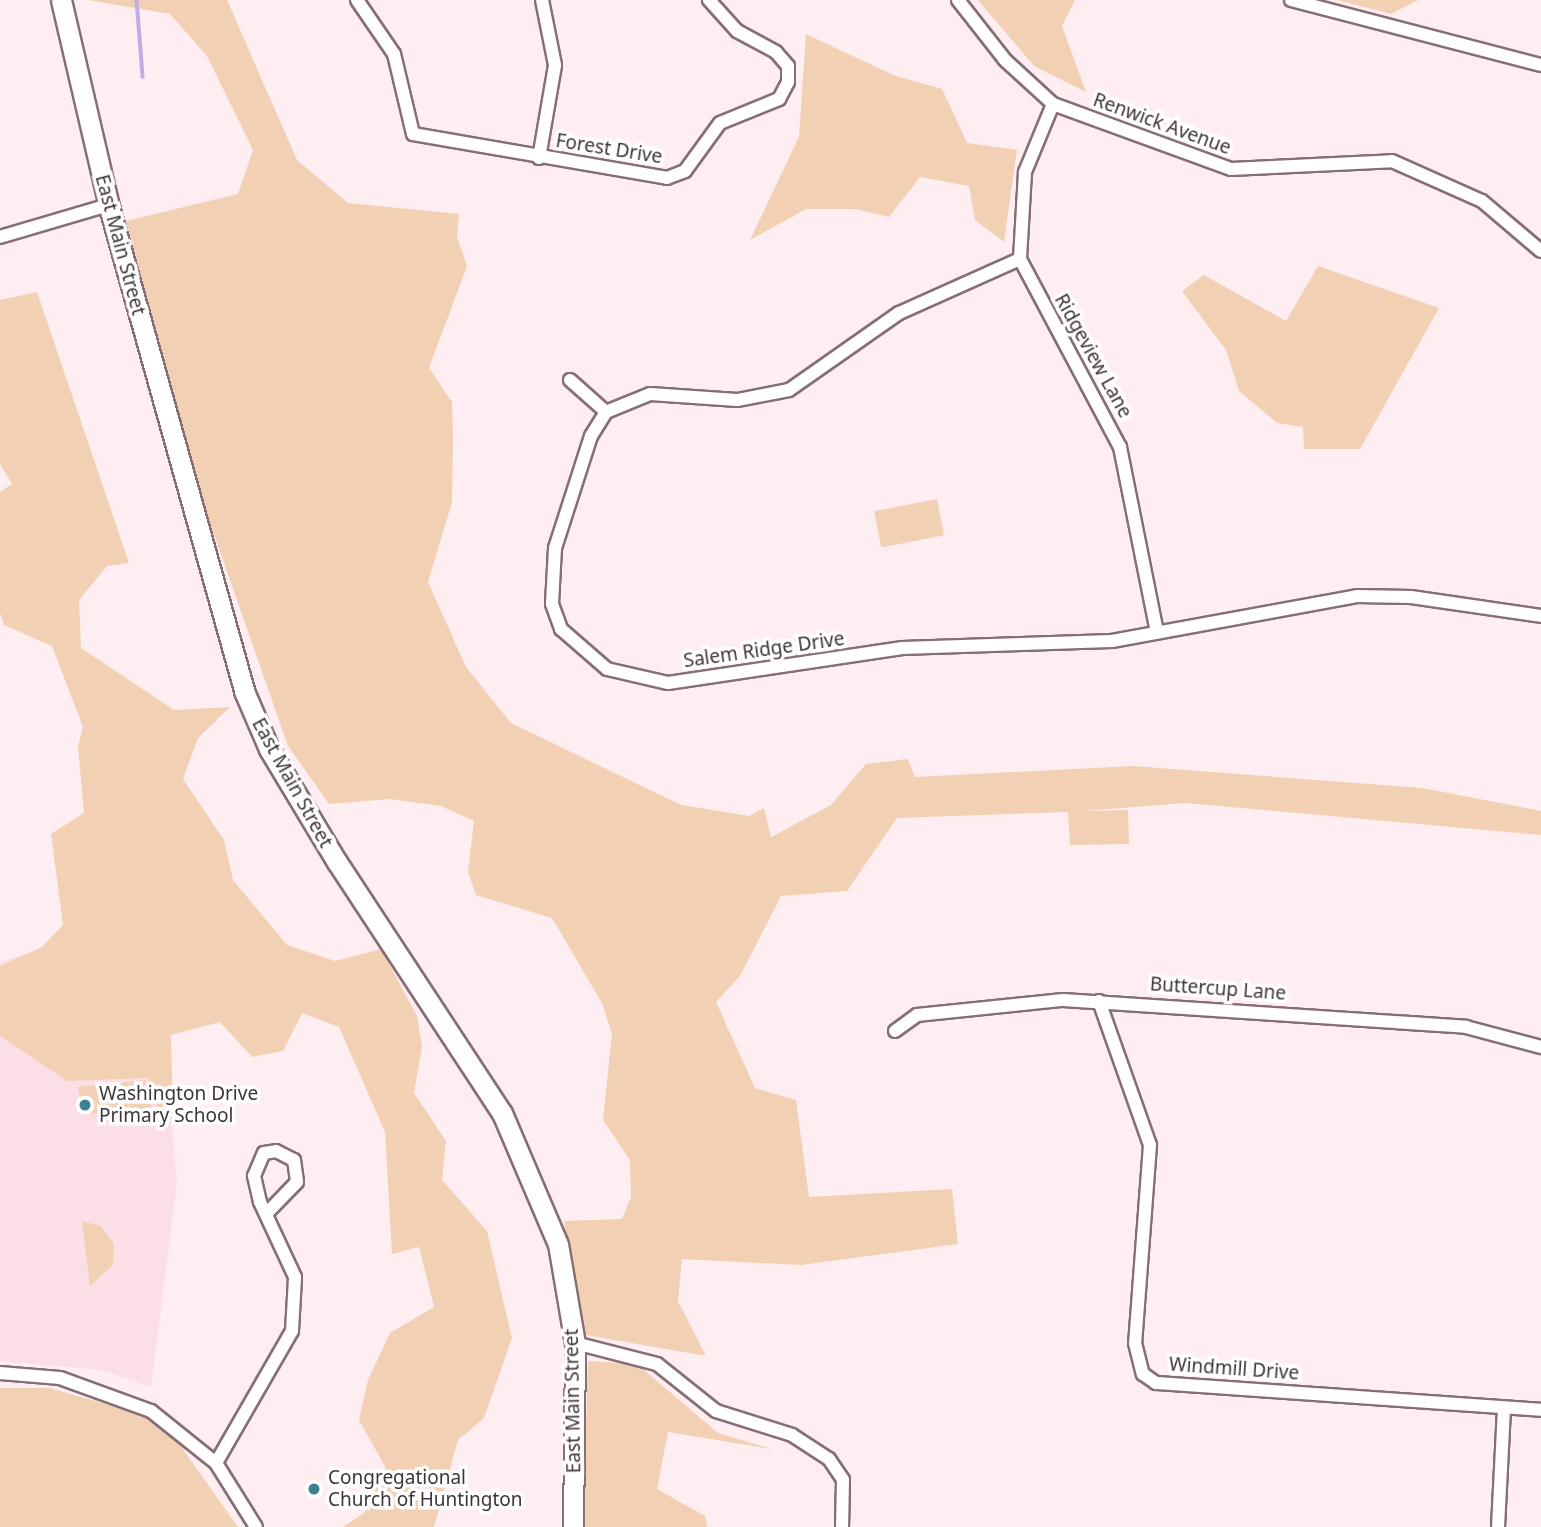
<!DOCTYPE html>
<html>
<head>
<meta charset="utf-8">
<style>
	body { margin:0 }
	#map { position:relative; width:1541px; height:1527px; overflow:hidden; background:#feedf1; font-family:"Noto Sans",sans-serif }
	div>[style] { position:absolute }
	.built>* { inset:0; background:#fcdfe6 }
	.green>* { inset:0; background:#f2d0b3; transform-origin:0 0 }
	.stream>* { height:3.5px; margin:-1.75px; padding:0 1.75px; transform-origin:1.75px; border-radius:1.75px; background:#c2ade3 }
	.roads { filter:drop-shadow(2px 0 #876e75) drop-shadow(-2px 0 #876e75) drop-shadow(0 2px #876e75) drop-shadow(0 -2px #876e75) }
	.street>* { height:12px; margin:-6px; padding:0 6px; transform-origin:6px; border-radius:6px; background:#fff }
	.primary>* { height:19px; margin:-9.5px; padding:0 9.5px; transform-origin:9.5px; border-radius:9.5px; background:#fff }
	.dots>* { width:19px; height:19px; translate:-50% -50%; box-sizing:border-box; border:4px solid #fff; border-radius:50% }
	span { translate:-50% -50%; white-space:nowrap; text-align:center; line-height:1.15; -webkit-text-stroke:7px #fff; paint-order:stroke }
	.street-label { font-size:19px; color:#3f3437 }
	.poi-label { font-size:19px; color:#3f3437 }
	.left { translate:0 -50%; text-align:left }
</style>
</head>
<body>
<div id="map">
	<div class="built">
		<i style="clip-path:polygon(50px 947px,163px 1027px,177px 1184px,151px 1387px,101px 1370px,0 1361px,0 962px)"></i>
	</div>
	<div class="green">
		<i style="clip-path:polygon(88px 0,227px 0,297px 160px,348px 203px,459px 214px,457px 237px,467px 266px,429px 368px,452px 402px,453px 436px,452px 502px,428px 582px,466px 667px,511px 723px,681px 805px,749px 816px,764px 808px,771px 837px,831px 805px,866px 764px,908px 759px,915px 777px,1133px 766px,1422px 788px,1541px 811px,1541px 835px,1186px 803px,1083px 811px,1128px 810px,1129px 844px,1070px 845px,1068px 812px,897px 818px,847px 891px,781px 896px,740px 976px,716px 1002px,755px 1088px,796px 1100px,809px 1197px,952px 1189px,958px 1244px,801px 1265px,682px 1259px,678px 1301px,706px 1356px,580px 1334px,564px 1221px,622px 1219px,631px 1197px,630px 1160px,603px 1120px,612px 1034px,602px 1003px,552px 918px,476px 895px,468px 872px,474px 821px,441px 806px,390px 799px,329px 804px,288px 746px,209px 520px,126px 221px,238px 194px,253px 150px,207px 56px,170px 14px)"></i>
		<i style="clip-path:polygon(978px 0,1075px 0,1062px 26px,1086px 92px,1034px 66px)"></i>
		<i style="clip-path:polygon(1337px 0,1418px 0,1391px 14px)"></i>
		<i style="clip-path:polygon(806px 34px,893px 75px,942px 89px,967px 143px,1017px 150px,1004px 242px,975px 220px,969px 186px,920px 177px,889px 217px,855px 209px,806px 209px,750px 240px,799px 137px)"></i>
		<i style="clip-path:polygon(1318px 266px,1439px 308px,1360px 449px,1304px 449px,1303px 427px,1277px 423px,1239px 391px,1226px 350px,1182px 291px,1204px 275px,1286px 321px)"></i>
		<i style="clip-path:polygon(37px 292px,129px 563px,107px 566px,79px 600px,81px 648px,174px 710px,230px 707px,198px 738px,183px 779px,224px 840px,233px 880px,287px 945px,335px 961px,381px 949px,417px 1016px,422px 1047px,414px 1093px,446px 1141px,442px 1180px,487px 1231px,512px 1338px,484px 1418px,458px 1440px,434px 1527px,343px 1527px,364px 1513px,386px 1468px,359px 1420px,368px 1380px,390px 1333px,434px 1307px,419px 1247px,392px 1254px,385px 1132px,339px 1027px,302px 1013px,283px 1051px,252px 1057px,220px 1022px,171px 1035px,173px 1119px,162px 1121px,148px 1078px,67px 1081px,0 1036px,0 966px,42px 947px,63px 925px,51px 834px,84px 813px,78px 747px,83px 727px,52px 646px,4px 625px,0 613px,0 492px,12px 484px,0 464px,0 300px)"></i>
		<i style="left:937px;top:499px;width:37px;height:64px;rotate:79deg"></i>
		<i style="clip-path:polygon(145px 1080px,154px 1117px,108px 1123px,106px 1115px,83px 1112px,78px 1087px)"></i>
		<i style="clip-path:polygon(82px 1221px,101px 1226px,114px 1244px,113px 1265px,90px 1286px)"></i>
		<i style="clip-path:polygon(588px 1361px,637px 1364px,718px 1433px,772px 1449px,668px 1432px,657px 1489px,705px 1516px,707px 1527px,583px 1527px)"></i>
		<i style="clip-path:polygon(0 1388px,49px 1388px,142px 1414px,175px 1438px,238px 1527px,0 1527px)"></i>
	</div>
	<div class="stream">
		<i style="left:137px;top:0;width:77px;rotate:85.5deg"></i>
	</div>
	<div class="roads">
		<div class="street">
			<i style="left:357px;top:0;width:65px;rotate:55.6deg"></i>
			<i style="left:394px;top:54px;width:82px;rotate:76.6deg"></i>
			<i style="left:413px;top:134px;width:258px;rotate:9.8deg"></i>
			<i style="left:667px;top:178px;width:19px;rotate:-21deg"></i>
			<i style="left:685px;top:171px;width:59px;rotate:-53.9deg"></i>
			<i style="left:720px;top:123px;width:64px;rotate:-22.1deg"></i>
			<i style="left:779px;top:99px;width:19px;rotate:-62deg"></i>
			<i style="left:788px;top:82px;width:16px;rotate:-90deg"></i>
			<i style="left:788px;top:66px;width:18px;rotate:-131deg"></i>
			<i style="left:776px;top:52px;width:44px;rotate:-151.7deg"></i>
			<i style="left:737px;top:31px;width:42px;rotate:-132.1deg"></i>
			<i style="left:958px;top:0;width:76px;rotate:51.9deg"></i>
			<i style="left:1005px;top:60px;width:65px;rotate:42.5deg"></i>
			<i style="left:1053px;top:104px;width:189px;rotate:20.1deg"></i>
			<i style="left:1231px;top:169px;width:161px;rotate:-2.8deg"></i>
			<i style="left:1392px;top:161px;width:98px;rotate:24deg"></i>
			<i style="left:1482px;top:201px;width:77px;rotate:40.3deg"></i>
			<i style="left:1291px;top:0;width:258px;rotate:14.6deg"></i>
			<i style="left:1053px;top:104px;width:74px;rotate:112.4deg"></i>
			<i style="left:1025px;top:172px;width:87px;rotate:93.3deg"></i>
			<i style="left:1020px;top:259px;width:213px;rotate:62deg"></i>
			<i style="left:1120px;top:447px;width:189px;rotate:78.7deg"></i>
			<i style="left:539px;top:158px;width:94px;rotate:-80.2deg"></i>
			<i style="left:555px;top:65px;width:66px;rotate:-101.3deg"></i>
			<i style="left:0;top:237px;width:114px;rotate:-16.4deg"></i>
			<i style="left:1020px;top:259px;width:133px;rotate:155.9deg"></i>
			<i style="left:899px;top:313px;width:134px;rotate:145deg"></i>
			<i style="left:789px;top:390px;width:53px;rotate:169.1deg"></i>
			<i style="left:737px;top:400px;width:87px;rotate:-176.1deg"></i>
			<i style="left:650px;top:394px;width:48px;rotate:157.8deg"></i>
			<i style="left:606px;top:412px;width:28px;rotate:122deg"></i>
			<i style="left:591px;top:436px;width:118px;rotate:107.8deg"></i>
			<i style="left:555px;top:548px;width:56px;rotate:93.1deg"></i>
			<i style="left:552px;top:604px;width:27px;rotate:70deg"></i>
			<i style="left:561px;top:629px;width:61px;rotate:41deg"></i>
			<i style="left:607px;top:669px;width:63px;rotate:12.9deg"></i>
			<i style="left:668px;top:683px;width:237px;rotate:-8.5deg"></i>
			<i style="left:902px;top:648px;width:210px;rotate:-1.9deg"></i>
			<i style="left:1112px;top:641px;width:249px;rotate:-10.4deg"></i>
			<i style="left:1357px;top:596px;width:54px;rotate:1.1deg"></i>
			<i style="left:1411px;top:597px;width:131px;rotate:8.3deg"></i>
			<i style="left:570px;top:380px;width:48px;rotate:41.6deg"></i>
			<i style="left:1099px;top:1001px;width:153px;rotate:70.5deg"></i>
			<i style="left:1150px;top:1145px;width:199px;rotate:94.3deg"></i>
			<i style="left:1135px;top:1343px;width:32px;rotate:76deg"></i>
			<i style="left:1143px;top:1374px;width:16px;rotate:35deg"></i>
			<i style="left:1156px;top:1383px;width:386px;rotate:4deg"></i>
			<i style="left:895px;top:1031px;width:27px;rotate:-36deg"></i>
			<i style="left:917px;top:1015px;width:147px;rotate:-5.9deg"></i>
			<i style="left:1063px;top:1000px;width:404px;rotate:3.8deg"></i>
			<i style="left:1466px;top:1027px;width:78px;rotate:14.9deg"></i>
			<i style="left:575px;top:1343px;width:85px;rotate:14.4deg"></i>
			<i style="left:657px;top:1364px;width:75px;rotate:38.5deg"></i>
			<i style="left:716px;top:1411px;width:80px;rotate:17.5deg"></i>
			<i style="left:792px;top:1435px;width:44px;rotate:33deg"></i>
			<i style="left:829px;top:1459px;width:25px;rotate:56deg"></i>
			<i style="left:843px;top:1480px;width:47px;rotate:91.2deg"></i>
			<i style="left:0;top:1373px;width:60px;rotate:4.8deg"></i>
			<i style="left:60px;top:1378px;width:97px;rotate:19.9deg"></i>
			<i style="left:151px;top:1411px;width:83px;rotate:38.7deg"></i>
			<i style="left:216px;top:1463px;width:75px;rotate:58deg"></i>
			<i style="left:216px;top:1463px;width:152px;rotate:-60.1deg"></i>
			<i style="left:292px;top:1331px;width:54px;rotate:-86.8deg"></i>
			<i style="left:295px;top:1277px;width:83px;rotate:-115deg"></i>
			<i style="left:260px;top:1202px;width:27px;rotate:-103deg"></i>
			<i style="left:254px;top:1176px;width:25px;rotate:-67deg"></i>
			<i style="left:264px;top:1153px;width:12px;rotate:-9deg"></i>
			<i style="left:276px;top:1151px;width:20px;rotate:27deg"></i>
			<i style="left:294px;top:1160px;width:22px;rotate:82deg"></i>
			<i style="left:297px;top:1182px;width:43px;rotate:134.1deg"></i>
			<i style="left:1498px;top:1527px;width:119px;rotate:-87.1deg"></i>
		</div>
		<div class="primary">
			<i style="left:61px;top:0;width:216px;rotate:76.9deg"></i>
			<i style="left:110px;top:210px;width:499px;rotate:74.4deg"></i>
			<i style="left:244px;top:691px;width:63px;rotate:66.7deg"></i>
			<i style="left:269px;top:749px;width:132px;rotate:59deg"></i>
			<i style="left:337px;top:862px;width:300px;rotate:56.7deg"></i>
			<i style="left:502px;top:1113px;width:142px;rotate:66.9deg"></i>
			<i style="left:558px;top:1244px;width:100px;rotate:80.3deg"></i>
			<i style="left:575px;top:1343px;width:184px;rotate:90.6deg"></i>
		</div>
	</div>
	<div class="dots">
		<i style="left:85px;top:1105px;background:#3e8290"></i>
		<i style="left:314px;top:1489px;background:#3e8290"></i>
	</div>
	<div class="street-label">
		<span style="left:1162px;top:124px;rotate:20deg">Renwick Avenue</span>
		<span style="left:609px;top:149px;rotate:9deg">Forest Drive</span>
		<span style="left:120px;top:245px;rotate:75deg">East Main Street</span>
		<span style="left:1093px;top:356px;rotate:61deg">Ridgeview Lane</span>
		<span style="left:764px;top:650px;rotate:-8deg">Salem Ridge Drive</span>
		<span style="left:292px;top:783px;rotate:61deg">East Main Street</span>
		<span style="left:1218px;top:989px;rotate:4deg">Buttercup Lane</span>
		<span style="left:1234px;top:1369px;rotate:4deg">Windmill Drive</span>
		<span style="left:573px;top:1401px;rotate:-91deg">East Main Street</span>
	</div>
	<div class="poi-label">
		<span class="left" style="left:99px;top:1105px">Washington Drive<br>Primary School</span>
		<span class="left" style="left:328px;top:1489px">Congregational<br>Church of Huntington</span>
	</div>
</div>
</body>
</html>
